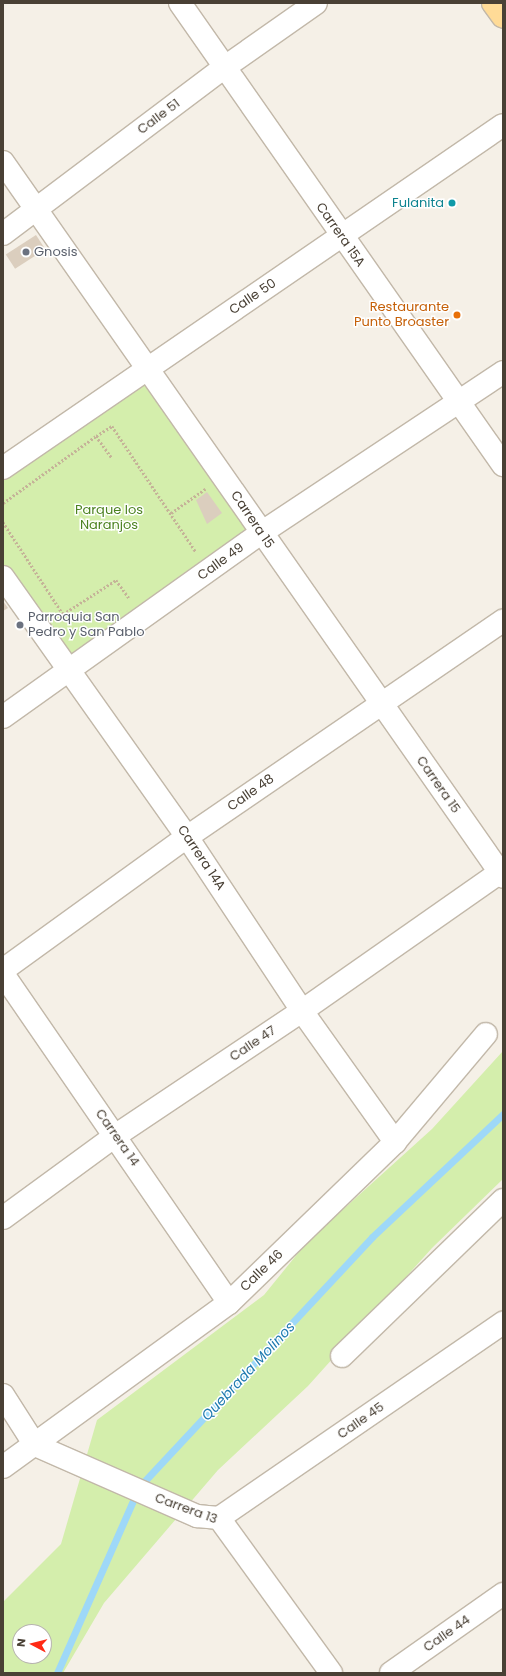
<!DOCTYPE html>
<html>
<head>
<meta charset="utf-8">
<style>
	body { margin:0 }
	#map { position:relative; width:506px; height:1676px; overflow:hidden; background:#f5f0e7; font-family:Poppins,sans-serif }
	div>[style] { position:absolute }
	.green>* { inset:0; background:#d4eeac }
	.stream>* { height:7px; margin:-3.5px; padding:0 3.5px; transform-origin:3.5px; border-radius:3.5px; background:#9ed8f8 }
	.building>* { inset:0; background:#dbcebe; transform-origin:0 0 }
	.path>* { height:2.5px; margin-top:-1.25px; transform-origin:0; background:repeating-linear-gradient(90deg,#c5b398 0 2px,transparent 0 4px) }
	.roads { filter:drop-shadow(1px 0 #c2b8a9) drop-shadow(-1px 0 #c2b8a9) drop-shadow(0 1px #c2b8a9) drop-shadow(0 -1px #c2b8a9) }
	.street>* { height:22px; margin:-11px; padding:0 11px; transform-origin:11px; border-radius:11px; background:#fff }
	.primary>* { height:22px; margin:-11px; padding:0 11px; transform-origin:11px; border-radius:11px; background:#ffdb97 }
	.dots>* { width:11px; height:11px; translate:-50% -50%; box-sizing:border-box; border:2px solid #fff; border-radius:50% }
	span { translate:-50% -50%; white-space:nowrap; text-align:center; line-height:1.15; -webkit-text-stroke:3px #fff; paint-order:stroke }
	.street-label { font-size:13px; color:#494035 }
	.culture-label { font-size:13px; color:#0d838f }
	.right { translate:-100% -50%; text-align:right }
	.worship-label { font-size:13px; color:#5b616d }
	.left { translate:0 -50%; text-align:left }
	.food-label { font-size:13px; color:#c56008 }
	.park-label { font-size:13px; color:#4c8221 }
	.water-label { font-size:14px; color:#207bb0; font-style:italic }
	.frame { position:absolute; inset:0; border:4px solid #494035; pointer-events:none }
	.north { position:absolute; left:12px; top:1624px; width:40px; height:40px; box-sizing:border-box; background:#fff; border:1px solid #b6b3ae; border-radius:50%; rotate:277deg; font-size:11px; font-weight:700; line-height:16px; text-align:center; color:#494035 }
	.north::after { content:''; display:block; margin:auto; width:14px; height:18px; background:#ff2a15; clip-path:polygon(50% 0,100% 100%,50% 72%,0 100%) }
</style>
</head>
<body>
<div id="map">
	<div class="green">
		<i style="clip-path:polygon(146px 370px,261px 533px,69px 673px,3px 577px,3px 468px)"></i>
		<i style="clip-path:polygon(evenodd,503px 1051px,503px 1179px,432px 1248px,308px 1386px,218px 1470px,104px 1603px,63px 1673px,3px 1673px,3px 1602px,61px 1544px,97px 1420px,264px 1295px,307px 1242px,432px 1129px,503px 1051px,20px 1632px,44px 1632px,44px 1656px,20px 1656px,20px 1632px)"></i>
	</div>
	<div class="stream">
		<i style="left:57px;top:1673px;width:203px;rotate:-66.2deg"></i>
		<i style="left:139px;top:1487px;width:342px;rotate:-47deg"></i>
		<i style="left:372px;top:1237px;width:180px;rotate:-43.2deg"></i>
	</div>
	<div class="building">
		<i style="left:36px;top:235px;width:17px;height:36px;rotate:57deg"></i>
		<i style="clip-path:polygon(207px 492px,222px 513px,207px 524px,196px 500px)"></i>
		<i style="clip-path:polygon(3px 601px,8px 608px,3px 611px)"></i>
	</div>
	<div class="path">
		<i style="left:96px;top:436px;width:19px;rotate:-32deg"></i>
		<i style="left:112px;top:426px;width:151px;rotate:56.3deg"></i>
		<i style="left:3px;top:503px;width:115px;rotate:-35.8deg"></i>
		<i style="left:96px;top:436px;width:27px;rotate:54deg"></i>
		<i style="left:171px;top:513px;width:42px;rotate:-35.2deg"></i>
		<i style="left:3px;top:522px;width:110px;rotate:56.9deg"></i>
		<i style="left:63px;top:614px;width:63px;rotate:-32.7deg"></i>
		<i style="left:116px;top:580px;width:22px;rotate:54deg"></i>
	</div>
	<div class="roads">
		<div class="street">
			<i style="left:180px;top:3px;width:564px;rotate:55.04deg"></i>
			<i style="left:3px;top:162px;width:872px;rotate:55.03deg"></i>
			<i style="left:3px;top:234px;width:278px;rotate:-37deg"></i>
			<i style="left:225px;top:67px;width:111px;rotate:-35.1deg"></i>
			<i style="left:3px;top:468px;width:606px;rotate:-34.45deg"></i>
			<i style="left:3px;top:577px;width:319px;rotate:54.7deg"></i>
			<i style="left:187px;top:837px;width:209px;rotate:56.5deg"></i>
			<i style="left:302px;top:1011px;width:161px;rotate:54.6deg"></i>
			<i style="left:3px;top:717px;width:317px;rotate:-35.5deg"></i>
			<i style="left:261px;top:533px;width:291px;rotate:-33.6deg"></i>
			<i style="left:3px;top:970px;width:227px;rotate:-35.9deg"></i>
			<i style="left:187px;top:837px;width:383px;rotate:-34.4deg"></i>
			<i style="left:3px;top:974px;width:399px;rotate:55.5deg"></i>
			<i style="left:3px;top:1218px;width:139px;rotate:-36.2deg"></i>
			<i style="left:115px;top:1136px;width:225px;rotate:-33.8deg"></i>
			<i style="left:302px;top:1011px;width:246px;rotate:-35deg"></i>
			<i style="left:342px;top:1356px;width:224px;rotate:-44.1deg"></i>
			<i style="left:3px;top:1395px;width:59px;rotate:57.4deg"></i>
			<i style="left:35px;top:1445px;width:177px;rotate:23.7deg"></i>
			<i style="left:197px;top:1516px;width:22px;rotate:5deg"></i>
			<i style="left:219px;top:1518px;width:191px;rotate:54.1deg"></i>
			<i style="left:3px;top:1467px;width:279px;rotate:-36deg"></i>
			<i style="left:229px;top:1303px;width:231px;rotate:-44.1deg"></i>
			<i style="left:395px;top:1142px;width:141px;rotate:-49.9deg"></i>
			<i style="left:219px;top:1518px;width:345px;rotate:-34.5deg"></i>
			<i style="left:391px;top:1673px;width:137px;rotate:-35.2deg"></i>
		</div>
		<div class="primary">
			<i style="left:493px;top:3px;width:17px;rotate:54deg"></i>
		</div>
	</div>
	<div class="dots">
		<i style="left:452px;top:203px;background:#0f9aa8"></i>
		<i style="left:26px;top:252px;background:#6b7280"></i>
		<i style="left:457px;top:315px;background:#e8710a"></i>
		<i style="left:20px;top:625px;background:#6b7280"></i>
	</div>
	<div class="street-label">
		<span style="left:159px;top:117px;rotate:-37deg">Calle 51</span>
		<span style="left:340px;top:235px;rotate:55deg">Carrera 15A</span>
		<span style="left:253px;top:297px;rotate:-34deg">Calle 50</span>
		<span style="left:252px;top:520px;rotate:56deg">Carrera 15</span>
		<span style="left:221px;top:562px;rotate:-36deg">Calle 49</span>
		<span style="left:438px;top:785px;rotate:55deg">Carrera 15</span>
		<span style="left:251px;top:793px;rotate:-35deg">Calle 48</span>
		<span style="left:201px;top:858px;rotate:56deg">Carrera 14A</span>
		<span style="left:253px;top:1044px;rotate:-34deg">Calle 47</span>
		<span style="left:117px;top:1138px;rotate:55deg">Carrera 14</span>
		<span style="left:262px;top:1271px;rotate:-44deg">Calle 46</span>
		<span style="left:361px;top:1421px;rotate:-35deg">Calle 45</span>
		<span style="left:186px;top:1509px;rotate:20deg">Carrera 13</span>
		<span style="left:447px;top:1634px;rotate:-35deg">Calle 44</span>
	</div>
	<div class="culture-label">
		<span class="right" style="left:444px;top:203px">Fulanita</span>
	</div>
	<div class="worship-label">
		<span class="left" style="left:34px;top:252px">Gnosis</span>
		<span class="left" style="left:28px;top:625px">Parroquia San<br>Pedro y San Pablo</span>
	</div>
	<div class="food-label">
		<span class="right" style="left:449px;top:315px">Restaurante<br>Punto Broaster</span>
	</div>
	<div class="park-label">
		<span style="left:109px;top:518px">Parque los<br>Naranjos</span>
	</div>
	<div class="water-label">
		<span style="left:248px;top:1371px;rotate:-47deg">Quebrada Molinos</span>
	</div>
	<div class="frame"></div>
	<div class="north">N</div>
</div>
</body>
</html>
